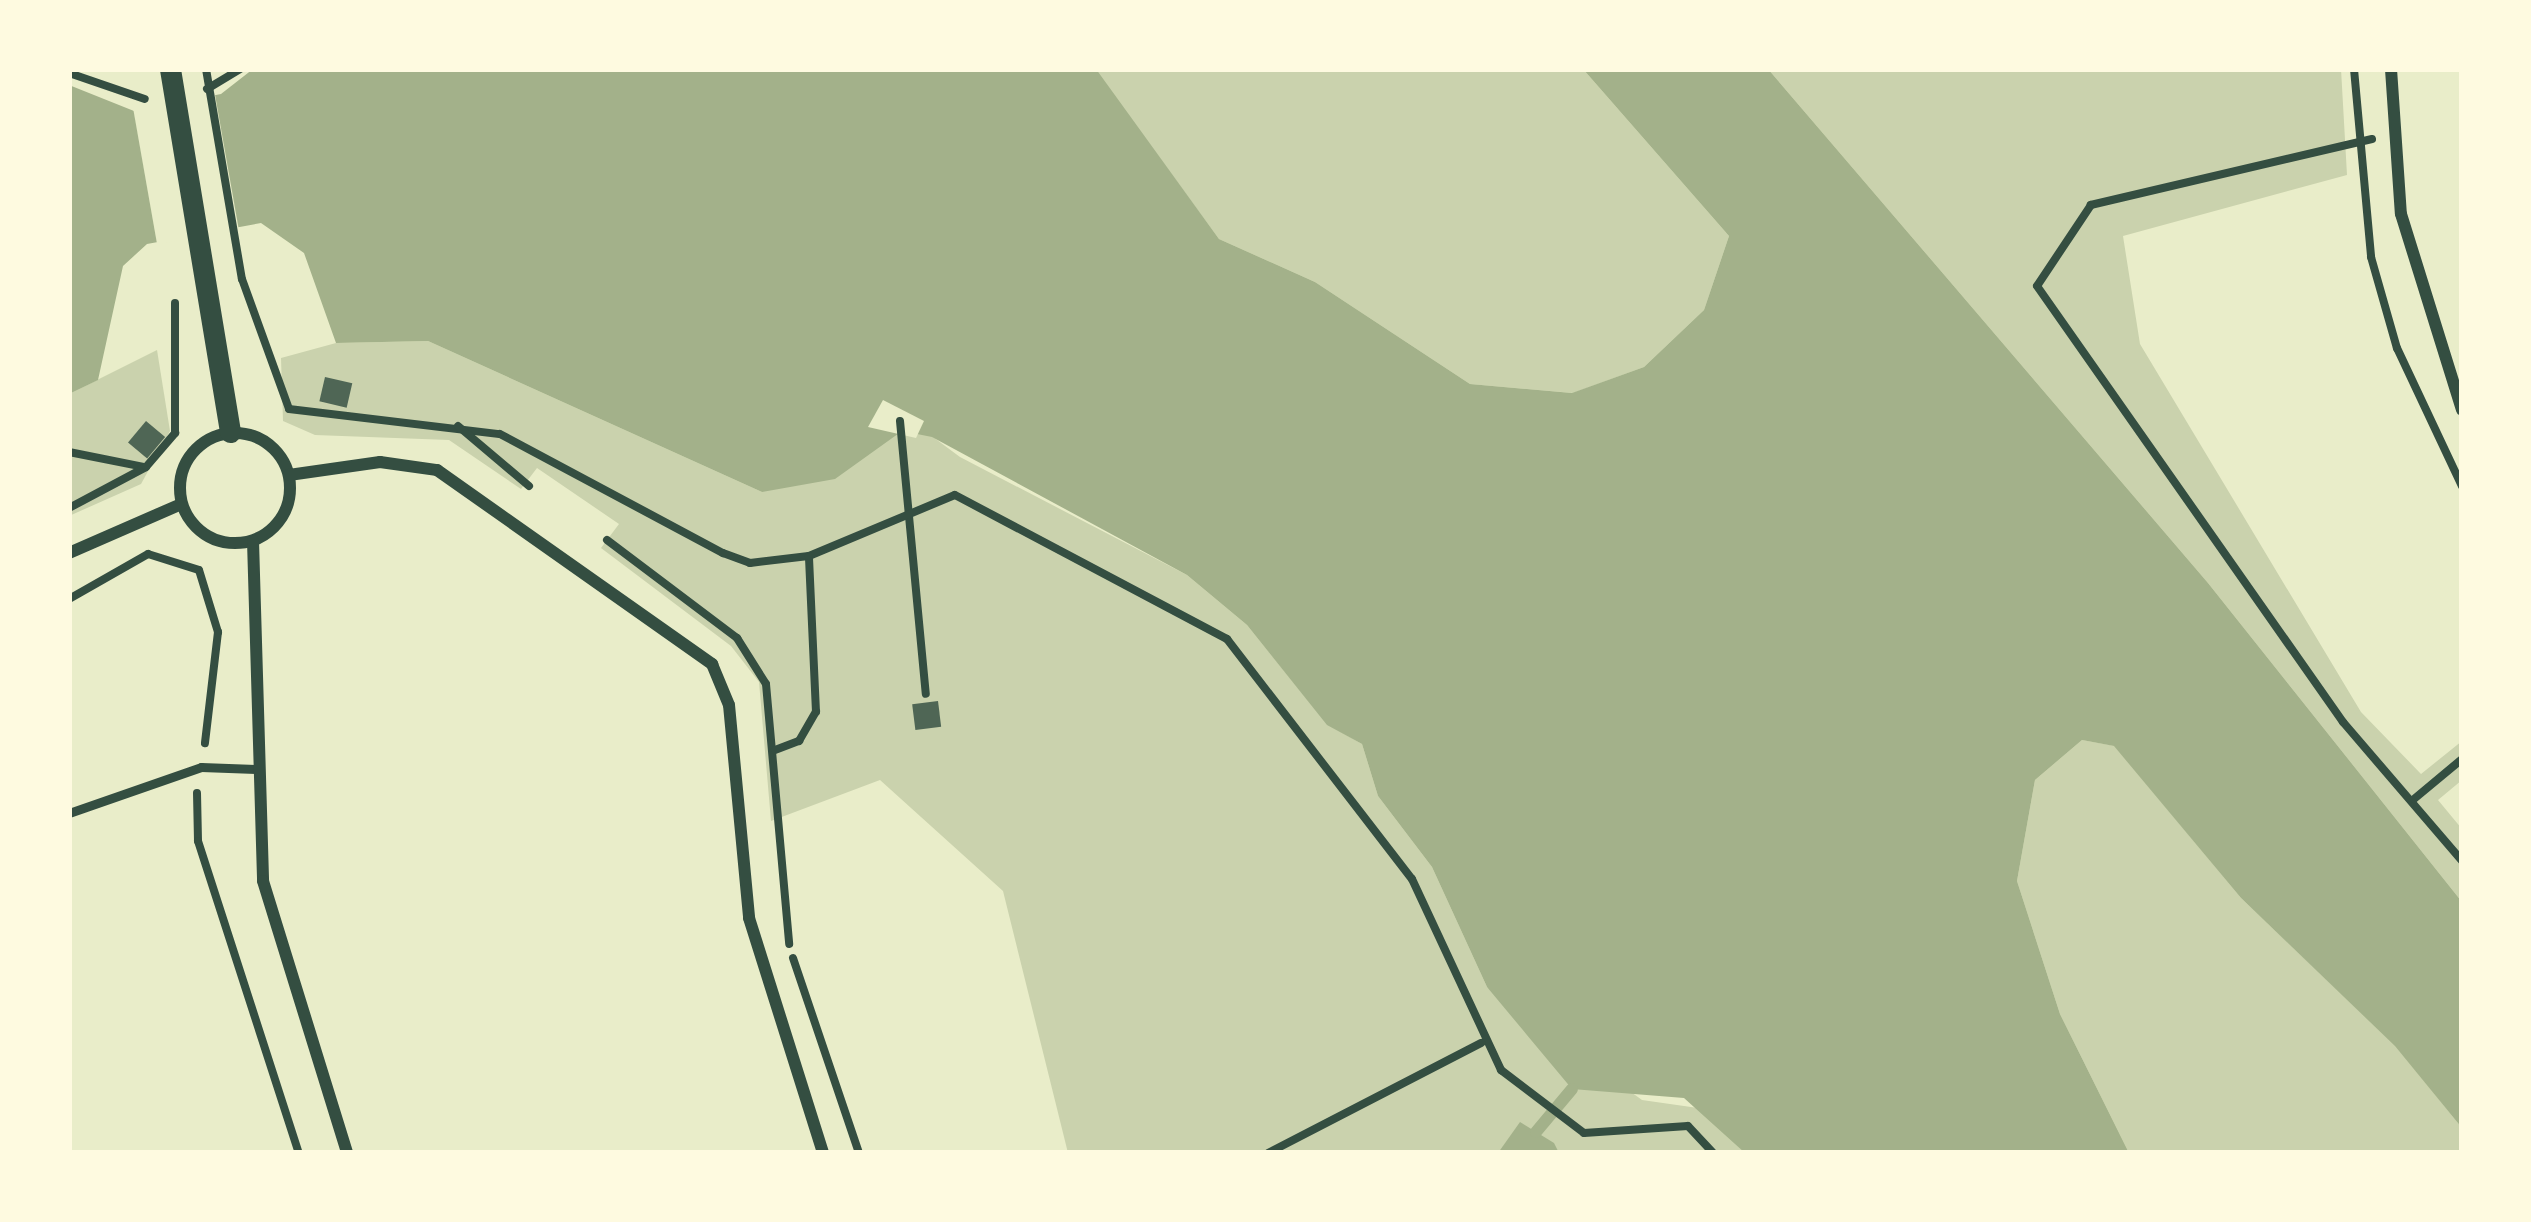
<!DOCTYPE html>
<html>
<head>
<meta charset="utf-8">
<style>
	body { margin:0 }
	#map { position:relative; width:2531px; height:1222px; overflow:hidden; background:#e9edc9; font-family:Signika,sans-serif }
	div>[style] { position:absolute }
	.green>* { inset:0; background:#cad2ad }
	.water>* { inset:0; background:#a3b18a }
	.pier>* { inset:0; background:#e9edc9; transform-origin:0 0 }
	.stream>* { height:12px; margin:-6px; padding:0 6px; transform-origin:6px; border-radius:6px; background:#a3b18a }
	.building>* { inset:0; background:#4f6655; transform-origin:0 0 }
	.path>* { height:8px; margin:-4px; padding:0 4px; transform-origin:4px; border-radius:4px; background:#344e41 }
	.service>* { height:9px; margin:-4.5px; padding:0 4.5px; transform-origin:4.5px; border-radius:4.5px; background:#344e41 }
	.minor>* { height:12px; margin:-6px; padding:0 6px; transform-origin:6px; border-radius:6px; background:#344e41 }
	.minor>.ring { margin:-6px; padding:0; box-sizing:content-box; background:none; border:12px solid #344e41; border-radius:50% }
	.tertiary>* { height:21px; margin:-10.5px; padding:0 10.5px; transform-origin:10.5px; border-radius:10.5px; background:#344e41 }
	span { translate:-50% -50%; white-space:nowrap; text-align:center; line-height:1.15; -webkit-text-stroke:12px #fefae0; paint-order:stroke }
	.frame { position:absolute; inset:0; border:72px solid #fefae0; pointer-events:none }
</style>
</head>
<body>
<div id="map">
	<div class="green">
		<i style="clip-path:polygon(1583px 69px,1729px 236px,1704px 310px,1644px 367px,1573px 393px,1470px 384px,1315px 282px,1219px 239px,1096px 71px)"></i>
		<i style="clip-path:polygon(1768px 69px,2341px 69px,2347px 175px,2123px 236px,2140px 344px,2361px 712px,2421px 774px,2462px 741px,2462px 780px,2438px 800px,2462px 829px,2462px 902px,2208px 583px)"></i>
		<i style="clip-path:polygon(428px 341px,762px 492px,883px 400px,960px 457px,1187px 575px,1247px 625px,1327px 724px,1362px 744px,1378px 796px,1432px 867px,1487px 987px,1642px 1100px,1705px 1109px,1745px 1153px,1068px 1153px,1003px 891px,880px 780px,771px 821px,759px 682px,731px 646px,601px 548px,619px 524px,537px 468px,521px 489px,449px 440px,315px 435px,283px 421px,281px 358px,336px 343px)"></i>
		<i style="clip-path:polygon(157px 350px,170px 431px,141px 484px,69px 516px,69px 394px)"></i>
		<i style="clip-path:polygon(2082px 740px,2115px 746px,2241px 898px,2396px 1046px,2462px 1128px,2462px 1153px,2129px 1153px,2060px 1014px,2017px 881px,2035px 780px)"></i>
	</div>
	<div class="water">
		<i style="clip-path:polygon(253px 69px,1096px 69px,1219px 239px,1315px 282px,1470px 384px,1572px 393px,1644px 367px,1704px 310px,1729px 236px,1583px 69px,1768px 69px,2208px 583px,2462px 902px,2462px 1128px,2395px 1046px,2241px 898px,2114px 746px,2082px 740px,2035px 780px,2017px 881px,2060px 1014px,2129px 1153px,1745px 1153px,1684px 1098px,1572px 1089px,1487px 987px,1432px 867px,1378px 796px,1362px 744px,1327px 725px,1247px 625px,1187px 575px,932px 437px,902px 431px,835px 479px,762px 492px,428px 341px,336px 343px,304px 253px,261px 223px,147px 244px,123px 266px,98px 380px,69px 394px,69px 85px,134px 111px,221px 94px)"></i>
		<i style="clip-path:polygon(1520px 1122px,1554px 1143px,1559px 1153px,1498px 1153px)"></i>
	</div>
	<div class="pier">
		<i style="left:214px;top:89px;width:143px;height:83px;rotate:80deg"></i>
		<i style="clip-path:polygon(883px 400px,924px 421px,916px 438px,868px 427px)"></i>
	</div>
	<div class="stream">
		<i style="left:1536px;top:1132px;width:56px;rotate:-50.1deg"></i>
	</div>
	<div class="building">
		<i style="left:325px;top:377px;width:28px;height:25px;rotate:13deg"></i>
		<i style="left:146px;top:421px;width:25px;height:28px;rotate:40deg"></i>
		<i style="left:938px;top:701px;width:26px;height:26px;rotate:83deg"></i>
	</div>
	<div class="path">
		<i style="left:206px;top:69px;width:213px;rotate:80.3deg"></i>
		<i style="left:242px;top:279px;width:138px;rotate:70.1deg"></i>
		<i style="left:289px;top:409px;width:212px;rotate:6.8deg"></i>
		<i style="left:500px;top:434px;width:253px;rotate:28.1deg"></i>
		<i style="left:723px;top:553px;width:29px;rotate:20deg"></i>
		<i style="left:750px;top:563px;width:59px;rotate:-6.8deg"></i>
		<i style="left:2354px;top:69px;width:189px;rotate:84.8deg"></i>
		<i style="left:2371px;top:257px;width:95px;rotate:74.1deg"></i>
		<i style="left:2397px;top:348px;width:153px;rotate:64.8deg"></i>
		<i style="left:69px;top:73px;width:80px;rotate:18.9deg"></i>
		<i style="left:207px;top:89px;width:39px;rotate:-31deg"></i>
		<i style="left:2372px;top:139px;width:289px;rotate:166.8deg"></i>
		<i style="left:2091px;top:205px;width:97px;rotate:123.7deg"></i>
		<i style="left:2037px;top:286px;width:533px;rotate:54.94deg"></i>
		<i style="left:2343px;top:722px;width:183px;rotate:49.4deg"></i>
		<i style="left:900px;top:421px;width:274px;rotate:84.6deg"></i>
		<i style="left:458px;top:426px;width:93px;rotate:40.2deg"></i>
		<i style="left:69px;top:452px;width:76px;rotate:11.3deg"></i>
		<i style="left:69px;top:508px;width:87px;rotate:-28deg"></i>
		<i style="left:146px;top:467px;width:45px;rotate:-49.5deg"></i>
		<i style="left:175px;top:433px;width:130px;rotate:-90deg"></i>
		<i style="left:607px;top:540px;width:163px;rotate:37deg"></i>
		<i style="left:737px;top:638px;width:54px;rotate:57.8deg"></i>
		<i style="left:766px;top:684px;width:261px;rotate:84.9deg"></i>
		<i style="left:69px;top:599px;width:91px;rotate:-29.7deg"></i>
		<i style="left:148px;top:554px;width:53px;rotate:17.4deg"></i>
		<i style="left:199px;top:570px;width:65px;rotate:73deg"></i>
		<i style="left:218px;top:632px;width:112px;rotate:96.7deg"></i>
		<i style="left:775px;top:750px;width:26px;rotate:-21deg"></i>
		<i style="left:799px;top:741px;width:34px;rotate:-60deg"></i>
		<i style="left:816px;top:712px;width:156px;rotate:-92.6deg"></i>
		<i style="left:809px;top:556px;width:158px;rotate:-22.7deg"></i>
		<i style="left:955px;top:495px;width:308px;rotate:27.9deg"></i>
		<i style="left:1227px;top:639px;width:303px;rotate:52.4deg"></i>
		<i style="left:1412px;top:879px;width:211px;rotate:65deg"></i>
		<i style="left:1501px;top:1070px;width:104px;rotate:37.2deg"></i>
		<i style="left:1584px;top:1133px;width:104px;rotate:-3.9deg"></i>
		<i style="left:1688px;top:1126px;width:37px;rotate:47deg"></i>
		<i style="left:197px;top:793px;width:48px;rotate:88.8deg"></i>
		<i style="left:198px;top:841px;width:328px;rotate:72.1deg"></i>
		<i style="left:2414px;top:799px;width:62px;rotate:-39.8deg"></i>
		<i style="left:793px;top:958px;width:206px;rotate:71.3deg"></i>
		<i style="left:1268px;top:1153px;width:240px;rotate:-27.3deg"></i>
	</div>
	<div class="service">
		<i style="left:69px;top:813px;width:140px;rotate:-19.2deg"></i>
		<i style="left:201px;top:767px;width:56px;rotate:2deg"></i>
	</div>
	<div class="minor">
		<i style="left:2391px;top:69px;width:145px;rotate:86.1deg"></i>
		<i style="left:2401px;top:214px;width:205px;rotate:72.7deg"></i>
		<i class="ring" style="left:180px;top:433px;width:98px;height:98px"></i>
		<i style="left:289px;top:475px;width:92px;rotate:-8.1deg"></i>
		<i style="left:380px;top:462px;width:58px;rotate:8deg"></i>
		<i style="left:437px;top:470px;width:337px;rotate:35.2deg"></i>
		<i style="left:712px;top:664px;width:44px;rotate:67.5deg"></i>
		<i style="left:729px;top:705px;width:214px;rotate:84.6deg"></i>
		<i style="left:749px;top:918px;width:246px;rotate:72.5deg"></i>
		<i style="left:253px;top:541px;width:340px;rotate:88.3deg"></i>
		<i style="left:263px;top:881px;width:285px;rotate:72.8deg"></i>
		<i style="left:69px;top:553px;width:122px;rotate:-23.6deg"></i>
	</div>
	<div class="tertiary">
		<i style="left:170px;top:69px;width:368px;rotate:80.6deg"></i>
	</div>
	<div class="frame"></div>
</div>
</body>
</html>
